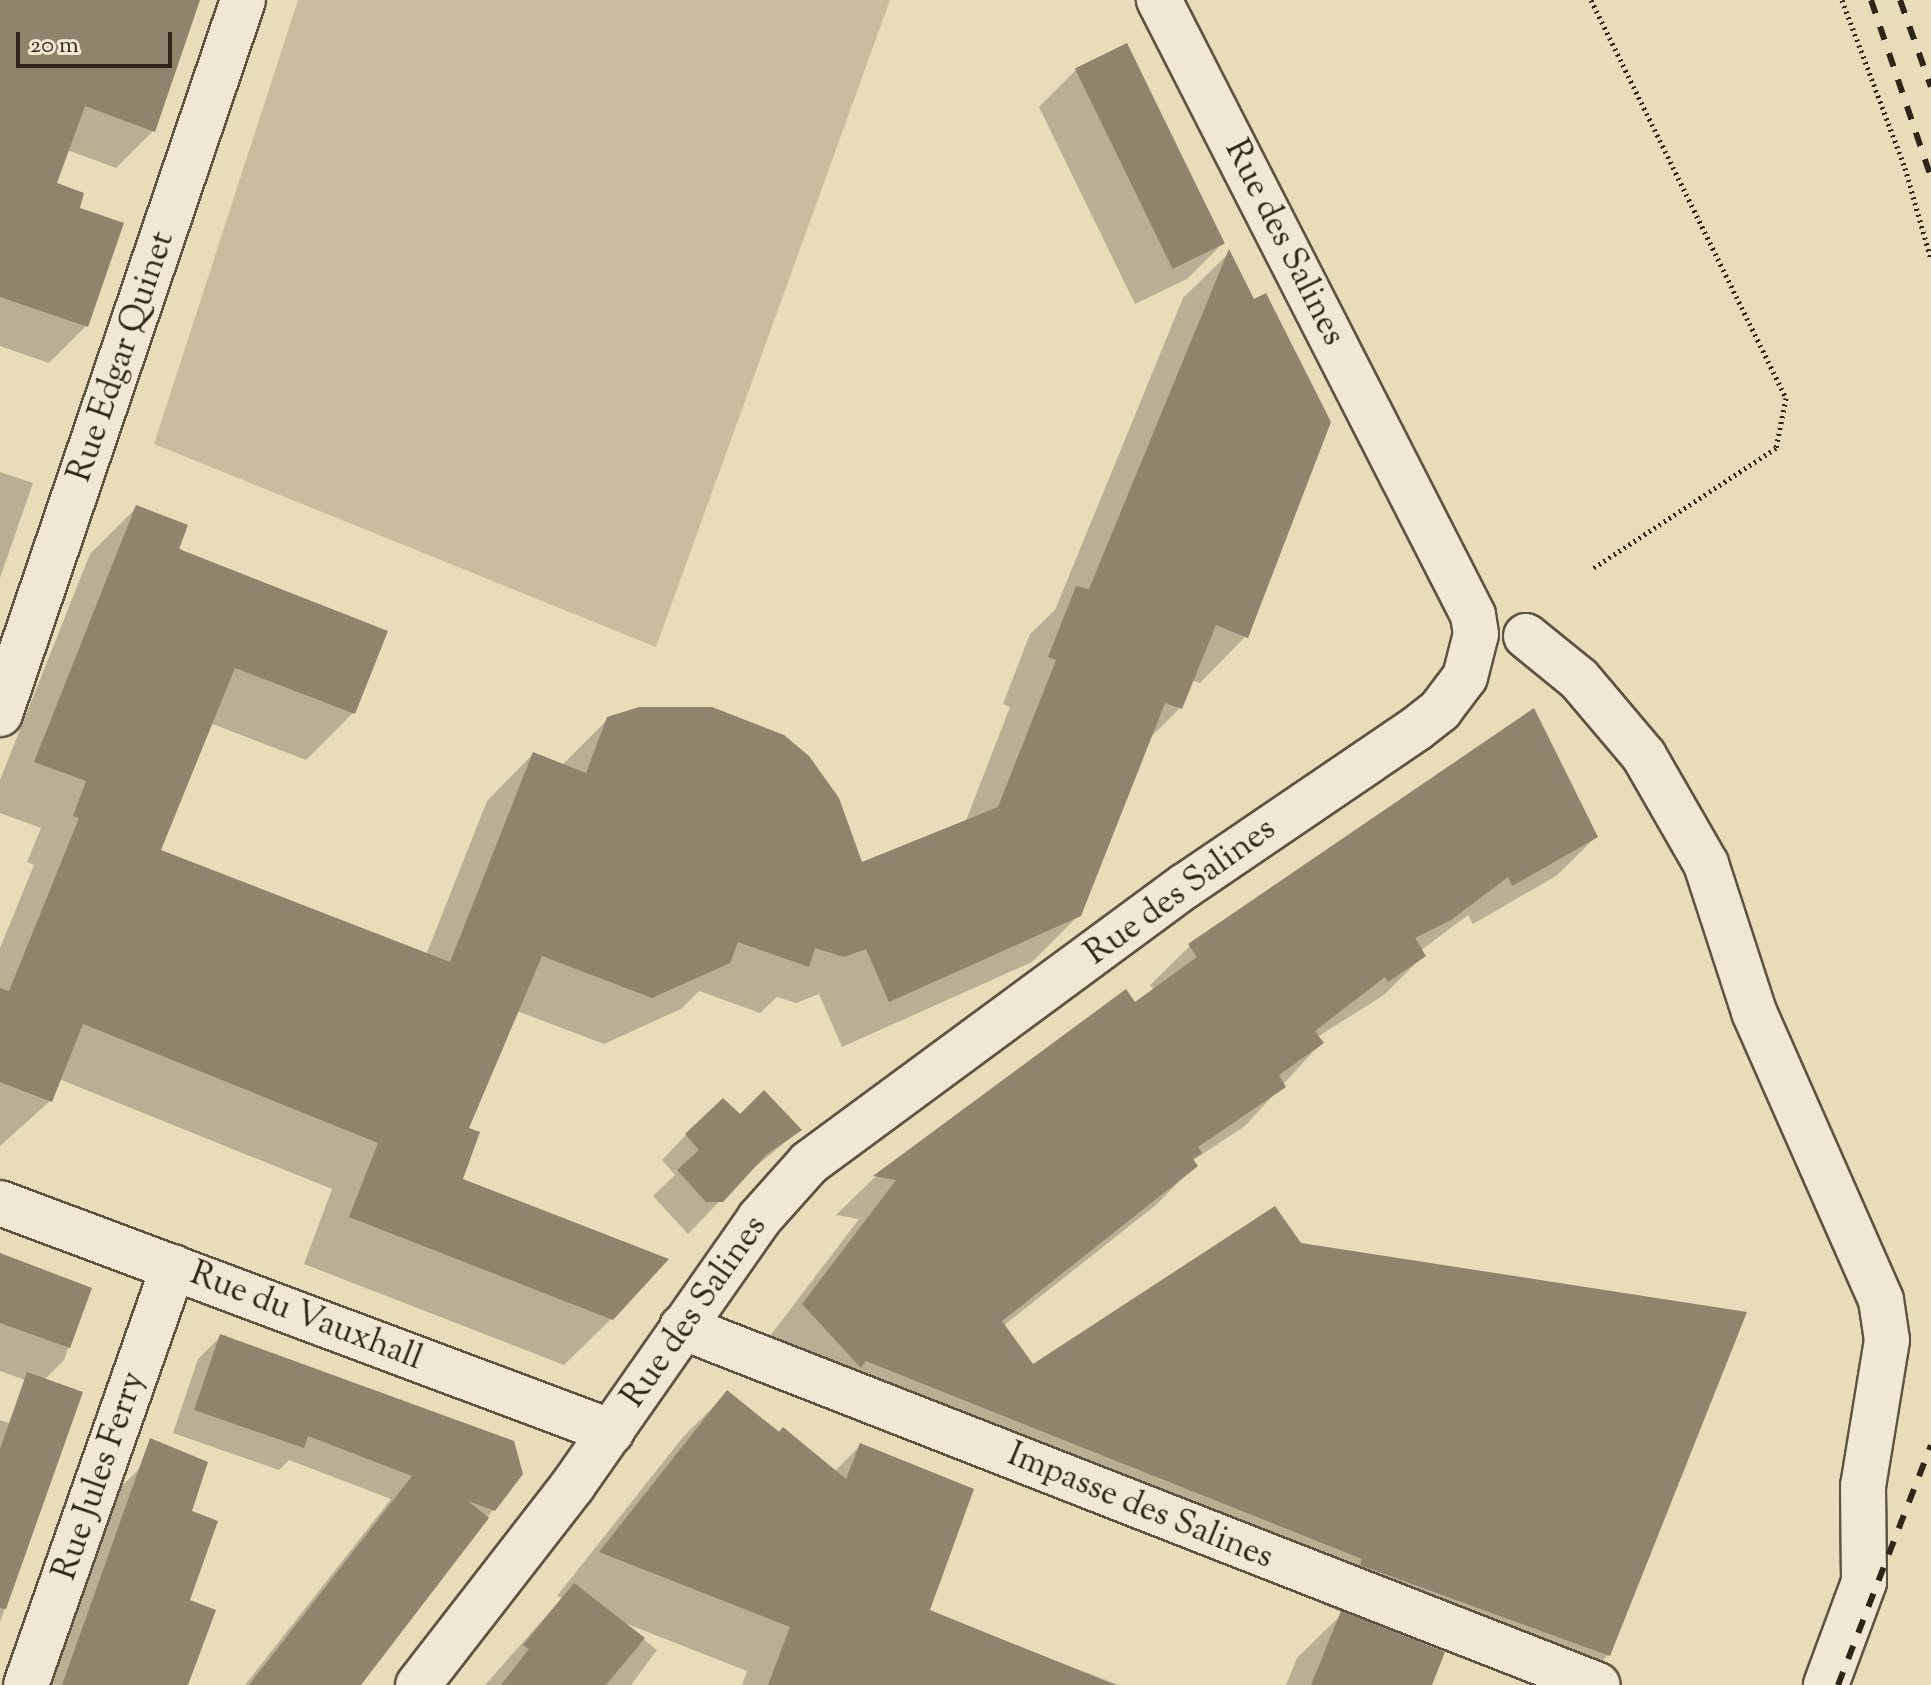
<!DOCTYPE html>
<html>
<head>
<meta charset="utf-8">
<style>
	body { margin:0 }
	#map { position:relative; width:1931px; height:1685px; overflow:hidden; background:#e8dcb9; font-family:"Sorts Mill Goudy",serif }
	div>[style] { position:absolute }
	.green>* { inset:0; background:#c9bd9e }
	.shadow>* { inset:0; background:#0003 }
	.building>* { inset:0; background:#90846c; transform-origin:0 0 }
	.path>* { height:5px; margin-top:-2.5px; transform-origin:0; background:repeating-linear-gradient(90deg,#302519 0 2px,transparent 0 6px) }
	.roads { filter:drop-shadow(2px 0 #5e5341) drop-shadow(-2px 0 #5e5341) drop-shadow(0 2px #5e5341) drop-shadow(0 -2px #5e5341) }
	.minor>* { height:44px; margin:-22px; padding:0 22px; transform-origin:22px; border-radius:22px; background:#f0e8d2 }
	.rail>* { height:6px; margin-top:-3px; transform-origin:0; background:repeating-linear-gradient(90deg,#302519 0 14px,transparent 0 28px) }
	span { translate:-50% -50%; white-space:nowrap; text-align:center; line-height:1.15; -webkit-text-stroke:7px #f0e8d2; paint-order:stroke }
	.street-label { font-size:34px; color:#302519 }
	.scale { position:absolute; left:16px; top:32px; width:156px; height:36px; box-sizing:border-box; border:4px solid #302519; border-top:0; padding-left:10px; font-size:24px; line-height:28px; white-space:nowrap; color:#302519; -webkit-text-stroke:6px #f0e8d2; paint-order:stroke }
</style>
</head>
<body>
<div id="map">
	<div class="green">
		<i style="clip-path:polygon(298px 0,890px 0,656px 647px,154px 444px)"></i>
	</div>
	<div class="shadow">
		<i style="clip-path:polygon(0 0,198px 0,153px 131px,116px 168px,67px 150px,55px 184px,78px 209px,86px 326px,49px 363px,0 346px)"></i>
		<i style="clip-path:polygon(1126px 46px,1224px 242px,1187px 279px,1135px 304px,1039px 107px,1076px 70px)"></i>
		<i style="clip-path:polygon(1229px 253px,1246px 636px,1200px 683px,1191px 680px,1180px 708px,1149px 739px,1079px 915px,1032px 962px,842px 1047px,819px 994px,796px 1003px,777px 997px,760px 1013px,699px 991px,681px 1009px,604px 1044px,517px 1011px,466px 1130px,461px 1180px,611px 1319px,564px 1365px,304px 1264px,332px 1189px,59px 1079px,50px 1101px,0 1146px,0 948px,34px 865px,27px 862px,41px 828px,0 813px,0 780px,90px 554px,137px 507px,353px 713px,306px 760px,210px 723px,158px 851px,426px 955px,487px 801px,533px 754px,562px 765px,608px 719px,861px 864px,965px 823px,1010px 707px,1003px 704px,1030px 634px,1055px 610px,1183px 298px)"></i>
		<i style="clip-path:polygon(0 472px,33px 483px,0 578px)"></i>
		<i style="clip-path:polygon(1596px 837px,1556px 876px,1473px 924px,1468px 915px,1420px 951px,1423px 956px,1384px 995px,1317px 1037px,1321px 1043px,1245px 1126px,1192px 1161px,1195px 1166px,1156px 1205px,1003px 1326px,1032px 1367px,1608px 1655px,1578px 1685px,1427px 1639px,1421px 1645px,1429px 1685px,1286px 1685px,1297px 1658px,1343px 1613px,1322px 1604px,1324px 1599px,827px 1400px,821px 1405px,764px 1344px,859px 1219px,836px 1215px,874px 1178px,1125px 992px,1134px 1004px,1154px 990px,1150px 985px,1190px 946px)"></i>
		<i style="clip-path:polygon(740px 1116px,800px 1130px,744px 1176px,688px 1234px,653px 1196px,675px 1175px,662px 1160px,686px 1135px)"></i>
		<i style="clip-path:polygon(0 1254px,89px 1289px,64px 1360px,39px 1385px,0 1371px)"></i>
		<i style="clip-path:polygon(221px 1336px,493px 1510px,358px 1685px,245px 1685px,391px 1499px,289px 1460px,279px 1470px,173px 1433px,198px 1359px)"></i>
		<i style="clip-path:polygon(727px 1393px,834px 1472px,860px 1446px,927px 1611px,1119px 1685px,742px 1685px,747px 1671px,622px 1622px,657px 1650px,631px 1685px,485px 1685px,562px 1598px,557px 1596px,683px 1437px)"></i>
		<i style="clip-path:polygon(0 1420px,64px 1441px,0 1622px)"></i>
		<i style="clip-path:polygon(141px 1467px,189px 1512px,186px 1685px,49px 1685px,118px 1490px)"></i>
	</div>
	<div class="building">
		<i style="clip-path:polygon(0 0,200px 0,155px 132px,85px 106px,57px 183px,84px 193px,80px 208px,124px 223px,88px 327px,0 297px)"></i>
		<i style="left:1127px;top:43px;width:223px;height:58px;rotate:64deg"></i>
		<i style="clip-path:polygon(1229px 249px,1254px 299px,1266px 293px,1331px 422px,1248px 638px,1216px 625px,1182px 709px,1165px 703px,1081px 916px,889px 1002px,866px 949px,844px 957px,815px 948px,809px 967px,738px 942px,730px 963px,652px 998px,542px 956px,469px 1128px,480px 1132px,463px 1179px,669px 1259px,613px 1320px,349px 1217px,378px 1143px,83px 1024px,52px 1102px,0 1082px,0 988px,9px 991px,79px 818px,73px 816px,86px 781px,34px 762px,136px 505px,188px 525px,179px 549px,388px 631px,355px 714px,235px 668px,161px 850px,450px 962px,533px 752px,586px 773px,607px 717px,639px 707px,712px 707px,784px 735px,809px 756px,839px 798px,862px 862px,998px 807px,1056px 660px,1048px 657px,1076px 586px,1089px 589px)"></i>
		<i style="clip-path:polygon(1534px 708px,1598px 837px,1512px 886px,1508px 877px,1451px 920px,1415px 938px,1426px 956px,1388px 982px,1385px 977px,1315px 1031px,1324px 1043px,1279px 1075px,1286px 1087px,1198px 1147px,1202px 1153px,1193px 1159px,1198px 1166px,1002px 1321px,1033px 1364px,1275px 1206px,1301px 1243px,1747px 1312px,1610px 1656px,1360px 1565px,1362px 1559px,866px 1361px,861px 1368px,802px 1304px,896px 1180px,873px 1176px,1126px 989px,1135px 1002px,1197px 957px,1188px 944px)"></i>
		<i style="clip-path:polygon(764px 1090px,802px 1130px,766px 1155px,723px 1202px,706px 1202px,677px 1170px,699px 1150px,685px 1134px,723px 1098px,740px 1114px)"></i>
		<i style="clip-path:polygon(0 1253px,92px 1288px,70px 1348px,0 1323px)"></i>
		<i style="clip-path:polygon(220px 1334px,514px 1441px,523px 1474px,495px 1511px,468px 1501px,489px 1518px,361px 1685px,249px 1685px,412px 1476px,308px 1436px,304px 1448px,194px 1410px)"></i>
		<i style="clip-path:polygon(27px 1372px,83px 1392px,6px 1609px,0 1608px,0 1449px)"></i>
		<i style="clip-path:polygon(727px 1390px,779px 1432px,783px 1427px,846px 1479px,860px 1443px,974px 1489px,930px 1610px,1115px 1685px,768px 1685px,790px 1627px,599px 1552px)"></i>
		<i style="clip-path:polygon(150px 1438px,208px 1462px,192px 1511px,218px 1521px,190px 1600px,216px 1610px,188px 1685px,62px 1685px)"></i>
		<i style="clip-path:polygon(574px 1583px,645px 1638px,606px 1685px,501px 1685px,529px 1649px,523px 1645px)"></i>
		<i style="clip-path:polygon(1341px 1611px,1445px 1652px,1432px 1685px,1311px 1685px)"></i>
	</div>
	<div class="path">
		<i style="left:1591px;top:0;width:443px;rotate:63.9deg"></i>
		<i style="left:1786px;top:398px;width:51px;rotate:101.3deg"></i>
		<i style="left:1776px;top:448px;width:219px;rotate:146.7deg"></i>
		<i style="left:1842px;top:0;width:179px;rotate:69.4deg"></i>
		<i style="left:1905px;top:168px;width:95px;rotate:74.1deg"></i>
	</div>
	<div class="roads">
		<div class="minor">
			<i style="left:1526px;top:636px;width:68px;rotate:39.1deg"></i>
			<i style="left:1579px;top:679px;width:101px;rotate:49.8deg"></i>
			<i style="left:1644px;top:756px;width:125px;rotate:60.1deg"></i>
			<i style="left:1706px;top:864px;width:156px;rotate:72deg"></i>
			<i style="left:1754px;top:1012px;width:315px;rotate:66.2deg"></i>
			<i style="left:1881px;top:1300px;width:40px;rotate:81.5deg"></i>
			<i style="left:1887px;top:1340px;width:148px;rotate:99.3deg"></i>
			<i style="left:1863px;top:1486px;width:96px;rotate:89.4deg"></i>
			<i style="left:1864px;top:1582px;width:110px;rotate:110.3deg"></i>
			<i style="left:0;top:714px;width:754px;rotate:-71.2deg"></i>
			<i style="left:0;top:1203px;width:653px;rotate:20.51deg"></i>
			<i style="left:682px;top:1327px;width:983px;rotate:21.35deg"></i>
			<i style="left:26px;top:1685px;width:443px;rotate:-70.6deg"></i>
			<i style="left:418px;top:1685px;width:253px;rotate:-52.2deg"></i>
			<i style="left:573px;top:1485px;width:325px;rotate:-55deg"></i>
			<i style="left:759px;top:1219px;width:75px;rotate:-48.2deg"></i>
			<i style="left:809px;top:1163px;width:467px;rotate:-36.4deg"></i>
			<i style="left:1185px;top:886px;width:279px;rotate:-34.2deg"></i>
			<i style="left:1416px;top:729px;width:31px;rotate:-38deg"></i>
			<i style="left:1440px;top:710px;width:41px;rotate:-52.9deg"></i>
			<i style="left:1465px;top:677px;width:44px;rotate:-75.7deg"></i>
			<i style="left:1476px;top:634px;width:19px;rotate:-99deg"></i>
			<i style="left:1473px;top:615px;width:691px;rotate:-117.05deg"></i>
		</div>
	</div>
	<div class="rail">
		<i style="left:1871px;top:0;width:187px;rotate:71.3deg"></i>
		<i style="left:1900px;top:0;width:92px;rotate:70.4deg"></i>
		<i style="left:1838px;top:1685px;width:257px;rotate:-68.8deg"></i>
	</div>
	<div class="street-label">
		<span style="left:1284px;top:243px;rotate:63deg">Rue des Salines</span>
		<span style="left:122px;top:357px;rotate:-71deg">Rue Edgar Quinet</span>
		<span style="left:1181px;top:892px;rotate:-36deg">Rue des Salines</span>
		<span style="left:695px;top:1312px;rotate:-55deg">Rue des Salines</span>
		<span style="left:306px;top:1317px;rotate:21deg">Rue du Vauxhall</span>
		<span style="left:100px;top:1476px;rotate:-71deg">Rue Jules Ferry</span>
		<span style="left:1140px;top:1507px;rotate:22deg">Impasse des Salines</span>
	</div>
	<div class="scale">20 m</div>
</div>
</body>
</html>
